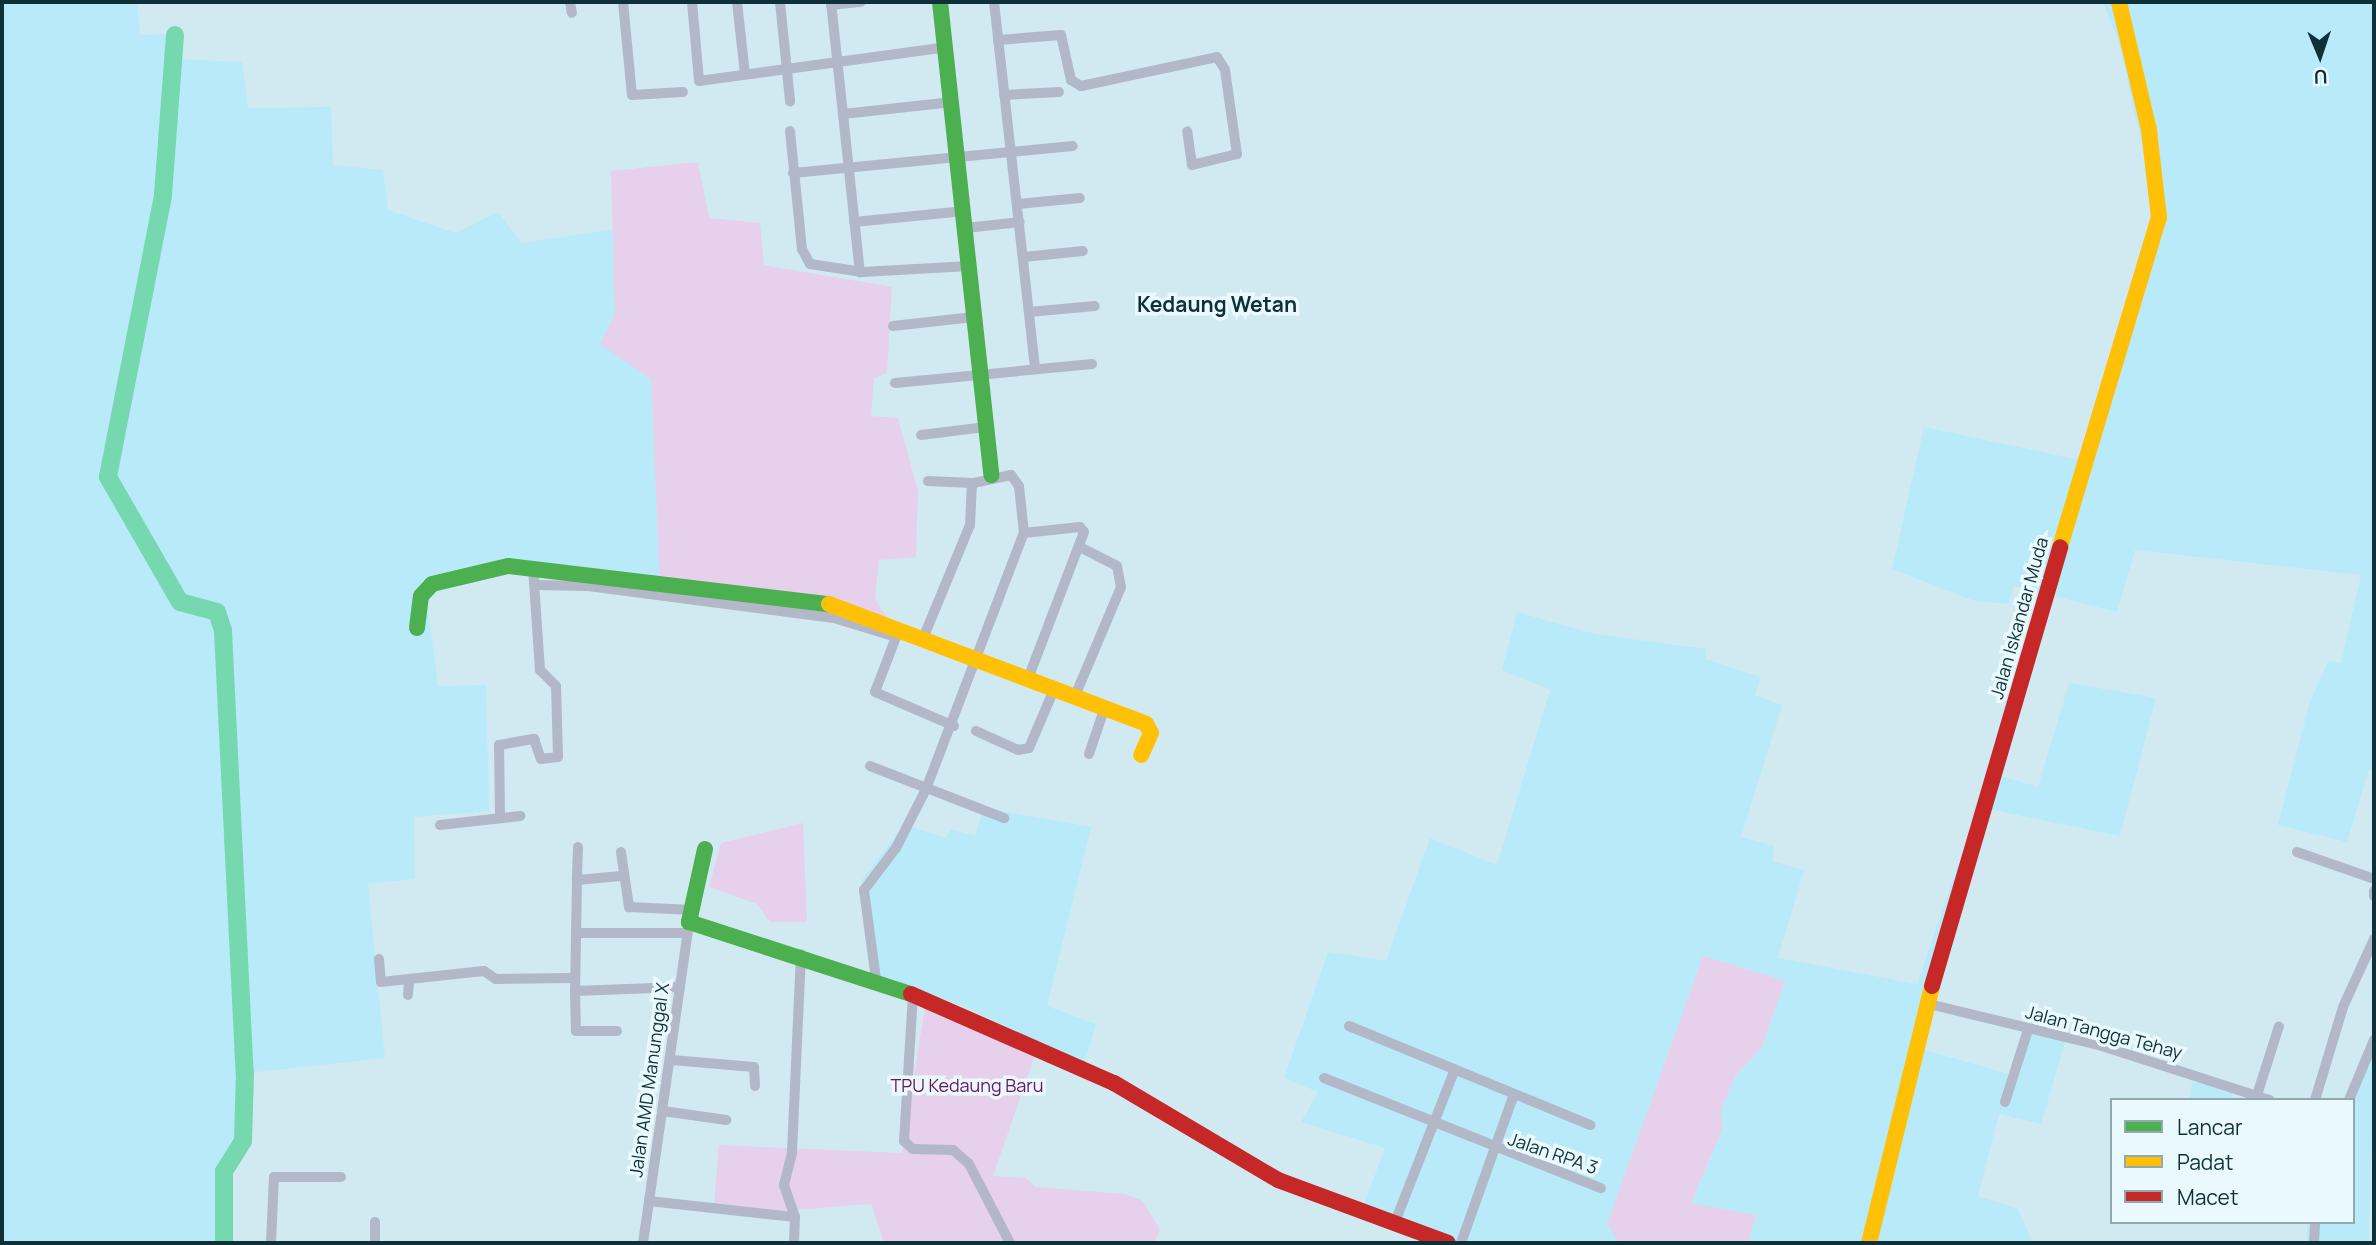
<!DOCTYPE html>
<html>
<head>
<meta charset="utf-8">
<style>
	body { margin:0 }
	#map { position:relative; width:2376px; height:1245px; overflow:hidden; background:#d1eaf2; font-family:Manrope,sans-serif }
	div>[style] { position:absolute }
	.built>* { inset:0; background:#b8eaf9 }
	.green>* { inset:0; background:#e6d0eb }
	.river>* { height:18px; margin:-9px; padding:0 9px; transform-origin:9px; border-radius:9px; background:#75d8ae }
	.street>* { height:10px; margin:-5px; padding:0 5px; transform-origin:5px; border-radius:5px; background:#b2b8c7 }
	.fast>* { height:16px; margin:-8px; padding:0 8px; transform-origin:8px; border-radius:8px; background:#4caf50 }
	.slow>* { height:16px; margin:-8px; padding:0 8px; transform-origin:8px; border-radius:8px; background:#ffc107 }
	.jam>* { height:16px; margin:-8px; padding:0 8px; transform-origin:8px; border-radius:8px; background:#c62828 }
	span { translate:-50% -50%; white-space:nowrap; text-align:center; line-height:1.15; -webkit-text-stroke:7px #eaf9fd; paint-order:stroke }
	.street-label { font-size:18px; color:#0e3039 }
	.park-label { font-size:18px; color:#6b1258 }
	.quarter-label { font-size:21px; color:#0e3039; font-weight:700 }
	.frame { position:absolute; inset:0; border:4px solid #0e3039; pointer-events:none }
	.legend { position:absolute; left:2110px; top:1098px; width:245px; height:126px; box-sizing:border-box; background:#eaf9fd; border:2px solid #92a9af; margin:0; padding:9px 12px; list-style:none; font-size:21px; color:#0e3039 }
	.legend li { display:flex; align-items:center; gap:14px; height:35px }
	.legend b { width:35px; border:2px solid #92a9af }
	.north { position:absolute; left:2285px; top:21px; width:70px; height:70px; -webkit-text-stroke:5px #eaf9fd; paint-order:stroke; rotate:178deg; font-size:19px; font-weight:700; line-height:28px; text-align:center; color:#0e3039 }
	.north::after { content:''; display:block; margin:auto; width:24px; height:32px; background:#0e3039; clip-path:polygon(50% 0,100% 100%,50% 72%,0 100%) }
</style>
</head>
<body>
<div id="map">
	<div class="built">
		<i style="clip-path:polygon(2px 2px,137px 2px,140px 35px,179px 34px,179px 59px,242px 62px,248px 108px,331px 107px,333px 165px,383px 170px,388px 210px,456px 233px,498px 212px,522px 243px,614px 229px,615px 314px,601px 344px,651px 379px,660px 590px,515px 570px,426px 593px,438px 686px,486px 685px,489px 811px,414px 817px,415px 879px,368px 884px,385px 1058px,248px 1073px,246px 1141px,222px 1164px,220px 1243px,2px 1243px)"></i>
		<i style="clip-path:polygon(2103px 2px,2374px 2px,2374px 771px,2369px 770px,2347px 842px,2278px 825px,2309px 705px,2328px 661px,2341px 663px,2361px 575px,2135px 550px,2117px 612px,2014px 586px,2009px 604px,1975px 601px,1892px 569px,1924px 427px,2080px 460px,2157px 214px,2119px 43px)"></i>
		<i style="clip-path:polygon(1517px 612px,1595px 634px,1706px 649px,1706px 659px,1761px 677px,1755px 695px,1782px 705px,1741px 837px,1774px 846px,1772px 861px,1804px 870px,1778px 958px,1917px 984px,1990px 773px,2038px 787px,2069px 683px,2156px 698px,2120px 836px,1988px 809px,1921px 1049px,2009px 1074px,2030px 1020px,2067px 1035px,2041px 1124px,1999px 1114px,1978px 1196px,2018px 1209px,2033px 1243px,1748px 1243px,1756px 1215px,1691px 1204px,1722px 1130px,1721px 1109px,1736px 1075px,1762px 1047px,1785px 981px,1703px 956px,1607px 1224px,1619px 1243px,1433px 1243px,1360px 1215px,1385px 1148px,1301px 1122px,1318px 1092px,1284px 1078px,1328px 952px,1386px 961px,1430px 838px,1497px 865px,1550px 690px,1502px 670px)"></i>
		<i style="clip-path:polygon(984px 808px,1091px 827px,1047px 1006px,1096px 1024px,1084px 1064px,968px 1008px,873px 974px,862px 880px,904px 825px,946px 838px,951px 829px,975px 836px)"></i>
		<i style="clip-path:polygon(2374px 1045px,2369px 1243px,2307px 1243px,2307px 1222px,2353px 1222px,2353px 1100px)"></i>
		<i style="clip-path:polygon(2192px 1082px,2232px 1087px,2232px 1100px,2190px 1100px)"></i>
	</div>
	<div class="green">
		<i style="clip-path:polygon(698px 162px,709px 218px,760px 223px,764px 265px,892px 287px,887px 373px,874px 378px,871px 416px,898px 418px,918px 491px,916px 557px,879px 560px,875px 599px,895px 630px,660px 590px,651px 379px,600px 344px,615px 314px,611px 171px)"></i>
		<i style="clip-path:polygon(803px 823px,807px 922px,770px 922px,757px 904px,709px 887px,721px 843px)"></i>
		<i style="clip-path:polygon(1703px 956px,1785px 981px,1762px 1047px,1736px 1075px,1721px 1109px,1722px 1130px,1691px 1203px,1756px 1215px,1748px 1243px,1619px 1243px,1607px 1224px)"></i>
		<i style="clip-path:polygon(925px 1006px,1036px 1052px,993px 1176px,1026px 1178px,1036px 1187px,1125px 1194px,1143px 1201px,1160px 1230px,1154px 1243px,884px 1243px,871px 1204px,781px 1211px,714px 1204px,719px 1145px,902px 1153px)"></i>
	</div>
	<div class="river">
		<i style="left:175px;top:35px;width:161px;rotate:94.3deg"></i>
		<i style="left:163px;top:196px;width:286px;rotate:101.1deg"></i>
		<i style="left:108px;top:477px;width:144px;rotate:60.1deg"></i>
		<i style="left:180px;top:602px;width:38px;rotate:15deg"></i>
		<i style="left:217px;top:612px;width:20px;rotate:72deg"></i>
		<i style="left:223px;top:631px;width:443px;rotate:87.2deg"></i>
		<i style="left:245px;top:1073px;width:68px;rotate:91.7deg"></i>
		<i style="left:243px;top:1141px;width:36px;rotate:122deg"></i>
		<i style="left:224px;top:1171px;width:72px;rotate:90deg"></i>
	</div>
	<div class="street">
		<i style="left:570px;top:2px;width:11px;rotate:80deg"></i>
		<i style="left:623px;top:2px;width:93px;rotate:84.5deg"></i>
		<i style="left:632px;top:95px;width:51px;rotate:-3.4deg"></i>
		<i style="left:692px;top:2px;width:79px;rotate:84.9deg"></i>
		<i style="left:699px;top:81px;width:249px;rotate:-7.8deg"></i>
		<i style="left:737px;top:2px;width:72px;rotate:83.7deg"></i>
		<i style="left:780px;top:2px;width:100px;rotate:84.2deg"></i>
		<i style="left:831px;top:2px;width:272px;rotate:83.9deg"></i>
		<i style="left:994px;top:2px;width:369px;rotate:83.6deg"></i>
		<i style="left:831px;top:5px;width:30px;rotate:-6deg"></i>
		<i style="left:998px;top:40px;width:63px;rotate:-4.5deg"></i>
		<i style="left:1061px;top:35px;width:46px;rotate:77.5deg"></i>
		<i style="left:1071px;top:80px;width:12px;rotate:31deg"></i>
		<i style="left:1081px;top:86px;width:139px;rotate:-12deg"></i>
		<i style="left:1217px;top:57px;width:15px;rotate:58deg"></i>
		<i style="left:1225px;top:70px;width:85px;rotate:81.9deg"></i>
		<i style="left:1237px;top:154px;width:46px;rotate:166.3deg"></i>
		<i style="left:1192px;top:165px;width:34px;rotate:-98deg"></i>
		<i style="left:1004px;top:95px;width:55px;rotate:-3.1deg"></i>
		<i style="left:843px;top:114px;width:110px;rotate:-6.3deg"></i>
		<i style="left:790px;top:131px;width:119px;rotate:84.2deg"></i>
		<i style="left:802px;top:249px;width:17px;rotate:62deg"></i>
		<i style="left:810px;top:264px;width:53px;rotate:8.7deg"></i>
		<i style="left:862px;top:272px;width:108px;rotate:-3.2deg"></i>
		<i style="left:793px;top:173px;width:281px;rotate:-5.5deg"></i>
		<i style="left:1018px;top:204px;width:62px;rotate:-5.5deg"></i>
		<i style="left:854px;top:222px;width:111px;rotate:-5.7deg"></i>
		<i style="left:966px;top:228px;width:54px;rotate:-6.3deg"></i>
		<i style="left:1024px;top:257px;width:59px;rotate:-5.8deg"></i>
		<i style="left:1029px;top:312px;width:66px;rotate:-5.2deg"></i>
		<i style="left:893px;top:326px;width:81px;rotate:-6.4deg"></i>
		<i style="left:895px;top:383px;width:198px;rotate:-5.5deg"></i>
		<i style="left:921px;top:435px;width:64px;rotate:-7.1deg"></i>
		<i style="left:1024px;top:533px;width:56px;rotate:-6.1deg"></i>
		<i style="left:1080px;top:527px;width:6px;rotate:51deg"></i>
		<i style="left:1084px;top:532px;width:154px;rotate:110.9deg"></i>
		<i style="left:536px;top:585px;width:52px;rotate:1.1deg"></i>
		<i style="left:588px;top:586px;width:248px;rotate:7.4deg"></i>
		<i style="left:834px;top:618px;width:65px;rotate:17deg"></i>
		<i style="left:898px;top:632px;width:64px;rotate:111deg"></i>
		<i style="left:875px;top:692px;width:86px;rotate:23.3deg"></i>
		<i style="left:924px;top:636px;width:120px;rotate:-67.5deg"></i>
		<i style="left:970px;top:525px;width:42px;rotate:-87.3deg"></i>
		<i style="left:1075px;top:696px;width:118px;rotate:-67.1deg"></i>
		<i style="left:1121px;top:587px;width:21px;rotate:-101deg"></i>
		<i style="left:1117px;top:566px;width:39px;rotate:-153deg"></i>
		<i style="left:976px;top:731px;width:46px;rotate:24.3deg"></i>
		<i style="left:1018px;top:750px;width:11px;rotate:-10deg"></i>
		<i style="left:1029px;top:748px;width:66px;rotate:-66.9deg"></i>
		<i style="left:1089px;top:754px;width:46px;rotate:-71.2deg"></i>
		<i style="left:870px;top:766px;width:144px;rotate:21.2deg"></i>
		<i style="left:500px;top:814px;width:69px;rotate:-90.8deg"></i>
		<i style="left:499px;top:745px;width:36px;rotate:-10deg"></i>
		<i style="left:534px;top:739px;width:21px;rotate:71deg"></i>
		<i style="left:541px;top:759px;width:17px;rotate:-7deg"></i>
		<i style="left:558px;top:757px;width:71px;rotate:-91.6deg"></i>
		<i style="left:556px;top:686px;width:23px;rotate:-135deg"></i>
		<i style="left:540px;top:670px;width:103px;rotate:-93.9deg"></i>
		<i style="left:440px;top:825px;width:81px;rotate:-6.4deg"></i>
		<i style="left:578px;top:847px;width:33px;rotate:92deg"></i>
		<i style="left:577px;top:880px;width:44px;rotate:-5.2deg"></i>
		<i style="left:621px;top:852px;width:56px;rotate:81.7deg"></i>
		<i style="left:629px;top:907px;width:63px;rotate:2.7deg"></i>
		<i style="left:2297px;top:852px;width:82px;rotate:19.3deg"></i>
		<i style="left:577px;top:880px;width:111px;rotate:91deg"></i>
		<i style="left:575px;top:991px;width:105px;rotate:-2.2deg"></i>
		<i style="left:2374px;top:891px;width:5px;rotate:90deg"></i>
		<i style="left:576px;top:933px;width:111px"></i>
		<i style="left:379px;top:959px;width:23px;rotate:85deg"></i>
		<i style="left:381px;top:982px;width:28px;rotate:-6deg"></i>
		<i style="left:876px;top:979px;width:90px;rotate:-97.7deg"></i>
		<i style="left:864px;top:890px;width:53px;rotate:-52.7deg"></i>
		<i style="left:896px;top:848px;width:66px;rotate:-63deg"></i>
		<i style="left:926px;top:789px;width:274px;rotate:-69.1deg"></i>
		<i style="left:1024px;top:533px;width:47px;rotate:-96.1deg"></i>
		<i style="left:1019px;top:486px;width:14px;rotate:-126deg"></i>
		<i style="left:1011px;top:475px;width:40px;rotate:168deg"></i>
		<i style="left:972px;top:483px;width:44px;rotate:-177.4deg"></i>
		<i style="left:575px;top:991px;width:40px;rotate:88.6deg"></i>
		<i style="left:576px;top:1031px;width:41px"></i>
		<i style="left:913px;top:994px;width:147px;rotate:93.5deg"></i>
		<i style="left:904px;top:1141px;width:12px;rotate:42deg"></i>
		<i style="left:913px;top:1149px;width:40px;rotate:1.4deg"></i>
		<i style="left:953px;top:1150px;width:21px;rotate:41deg"></i>
		<i style="left:969px;top:1164px;width:89px;rotate:62.6deg"></i>
		<i style="left:408px;top:995px;width:16px;rotate:-86deg"></i>
		<i style="left:409px;top:979px;width:75px;rotate:-6.1deg"></i>
		<i style="left:484px;top:971px;width:14px;rotate:34deg"></i>
		<i style="left:496px;top:979px;width:79px;rotate:-0.7deg"></i>
		<i style="left:1929px;top:1004px;width:178px;rotate:13.6deg"></i>
		<i style="left:2102px;top:1046px;width:176px;rotate:17.9deg"></i>
		<i style="left:1349px;top:1026px;width:261px;rotate:22.3deg"></i>
		<i style="left:672px;top:1060px;width:82px;rotate:4.9deg"></i>
		<i style="left:754px;top:1067px;width:19px;rotate:87deg"></i>
		<i style="left:1324px;top:1078px;width:298px;rotate:21.7deg"></i>
		<i style="left:2257px;top:1095px;width:72px;rotate:-72.3deg"></i>
		<i style="left:2315px;top:1100px;width:97px;rotate:-73.2deg"></i>
		<i style="left:2343px;top:1007px;width:75px;rotate:-65.5deg"></i>
		<i style="left:2349px;top:1100px;width:65px;rotate:-67.4deg"></i>
		<i style="left:2005px;top:1102px;width:76px;rotate:-72.3deg"></i>
		<i style="left:663px;top:1111px;width:64px;rotate:8.1deg"></i>
		<i style="left:649px;top:1201px;width:147px;rotate:6.3deg"></i>
		<i style="left:375px;top:1222px;width:21px;rotate:90deg"></i>
		<i style="left:1395px;top:1222px;width:164px;rotate:-68.6deg"></i>
		<i style="left:271px;top:1243px;width:66px;rotate:-87.4deg"></i>
		<i style="left:274px;top:1177px;width:67px"></i>
		<i style="left:643px;top:1243px;width:324px;rotate:-81.8deg"></i>
		<i style="left:794px;top:1243px;width:26px;rotate:-88deg"></i>
		<i style="left:795px;top:1217px;width:34px;rotate:-109deg"></i>
		<i style="left:784px;top:1185px;width:34px;rotate:-76deg"></i>
		<i style="left:792px;top:1152px;width:198px;rotate:-87.4deg"></i>
		<i style="left:1461px;top:1243px;width:158px;rotate:-70.4deg"></i>
		<i style="left:2314px;top:1243px;width:21px;rotate:-87deg"></i>
	</div>
	<div class="fast">
		<i style="left:940px;top:2px;width:476px;rotate:83.8deg"></i>
		<i style="left:417px;top:628px;width:32px;rotate:-83deg"></i>
		<i style="left:421px;top:596px;width:16px;rotate:-47deg"></i>
		<i style="left:432px;top:584px;width:78px;rotate:-13.3deg"></i>
		<i style="left:508px;top:566px;width:323px;rotate:6.8deg"></i>
		<i style="left:705px;top:849px;width:75px;rotate:102.4deg"></i>
		<i style="left:689px;top:922px;width:233px;rotate:18deg"></i>
	</div>
	<div class="slow">
		<i style="left:2060px;top:547px;width:344px;rotate:-73.3deg"></i>
		<i style="left:2159px;top:218px;width:89px;rotate:-96.5deg"></i>
		<i style="left:2149px;top:130px;width:131px;rotate:-103.2deg"></i>
		<i style="left:829px;top:604px;width:339px;rotate:20.7deg"></i>
		<i style="left:1146px;top:724px;width:10px;rotate:61deg"></i>
		<i style="left:1151px;top:733px;width:24px;rotate:114deg"></i>
		<i style="left:1869px;top:1243px;width:265px;rotate:-76.2deg"></i>
	</div>
	<div class="jam">
		<i style="left:1932px;top:986px;width:457px;rotate:-73.7deg"></i>
		<i style="left:911px;top:994px;width:222px;rotate:23.7deg"></i>
		<i style="left:1114px;top:1083px;width:191px;rotate:30.6deg"></i>
		<i style="left:1278px;top:1180px;width:181px;rotate:20.3deg"></i>
	</div>
	<div class="street-label">
		<span style="left:2019px;top:618px;rotate:-74deg">Jalan Iskandar Muda</span>
		<span style="left:2104px;top:1032px;rotate:15deg">Jalan Tangga Tehay</span>
		<span style="left:649px;top:1080px;rotate:-82deg">Jalan AMD Manunggal X</span>
		<span style="left:1553px;top:1153px;rotate:19deg">Jalan RPA 3</span>
	</div>
	<div class="park-label">
		<span style="left:967px;top:1085px">TPU Kedaung Baru</span>
	</div>
	<div class="quarter-label">
		<span style="left:1217px;top:304px">Kedaung Wetan</span>
	</div>
	<div class="frame"></div>
	<ul class="legend">
	<li><b style="height:9px;background:#4caf50"></b>Lancar</li>
	<li><b style="height:9px;background:#ffc107"></b>Padat</li>
	<li><b style="height:9px;background:#c62828"></b>Macet</li>
	</ul>
	<div class="north">U</div>
</div>
</body>
</html>
